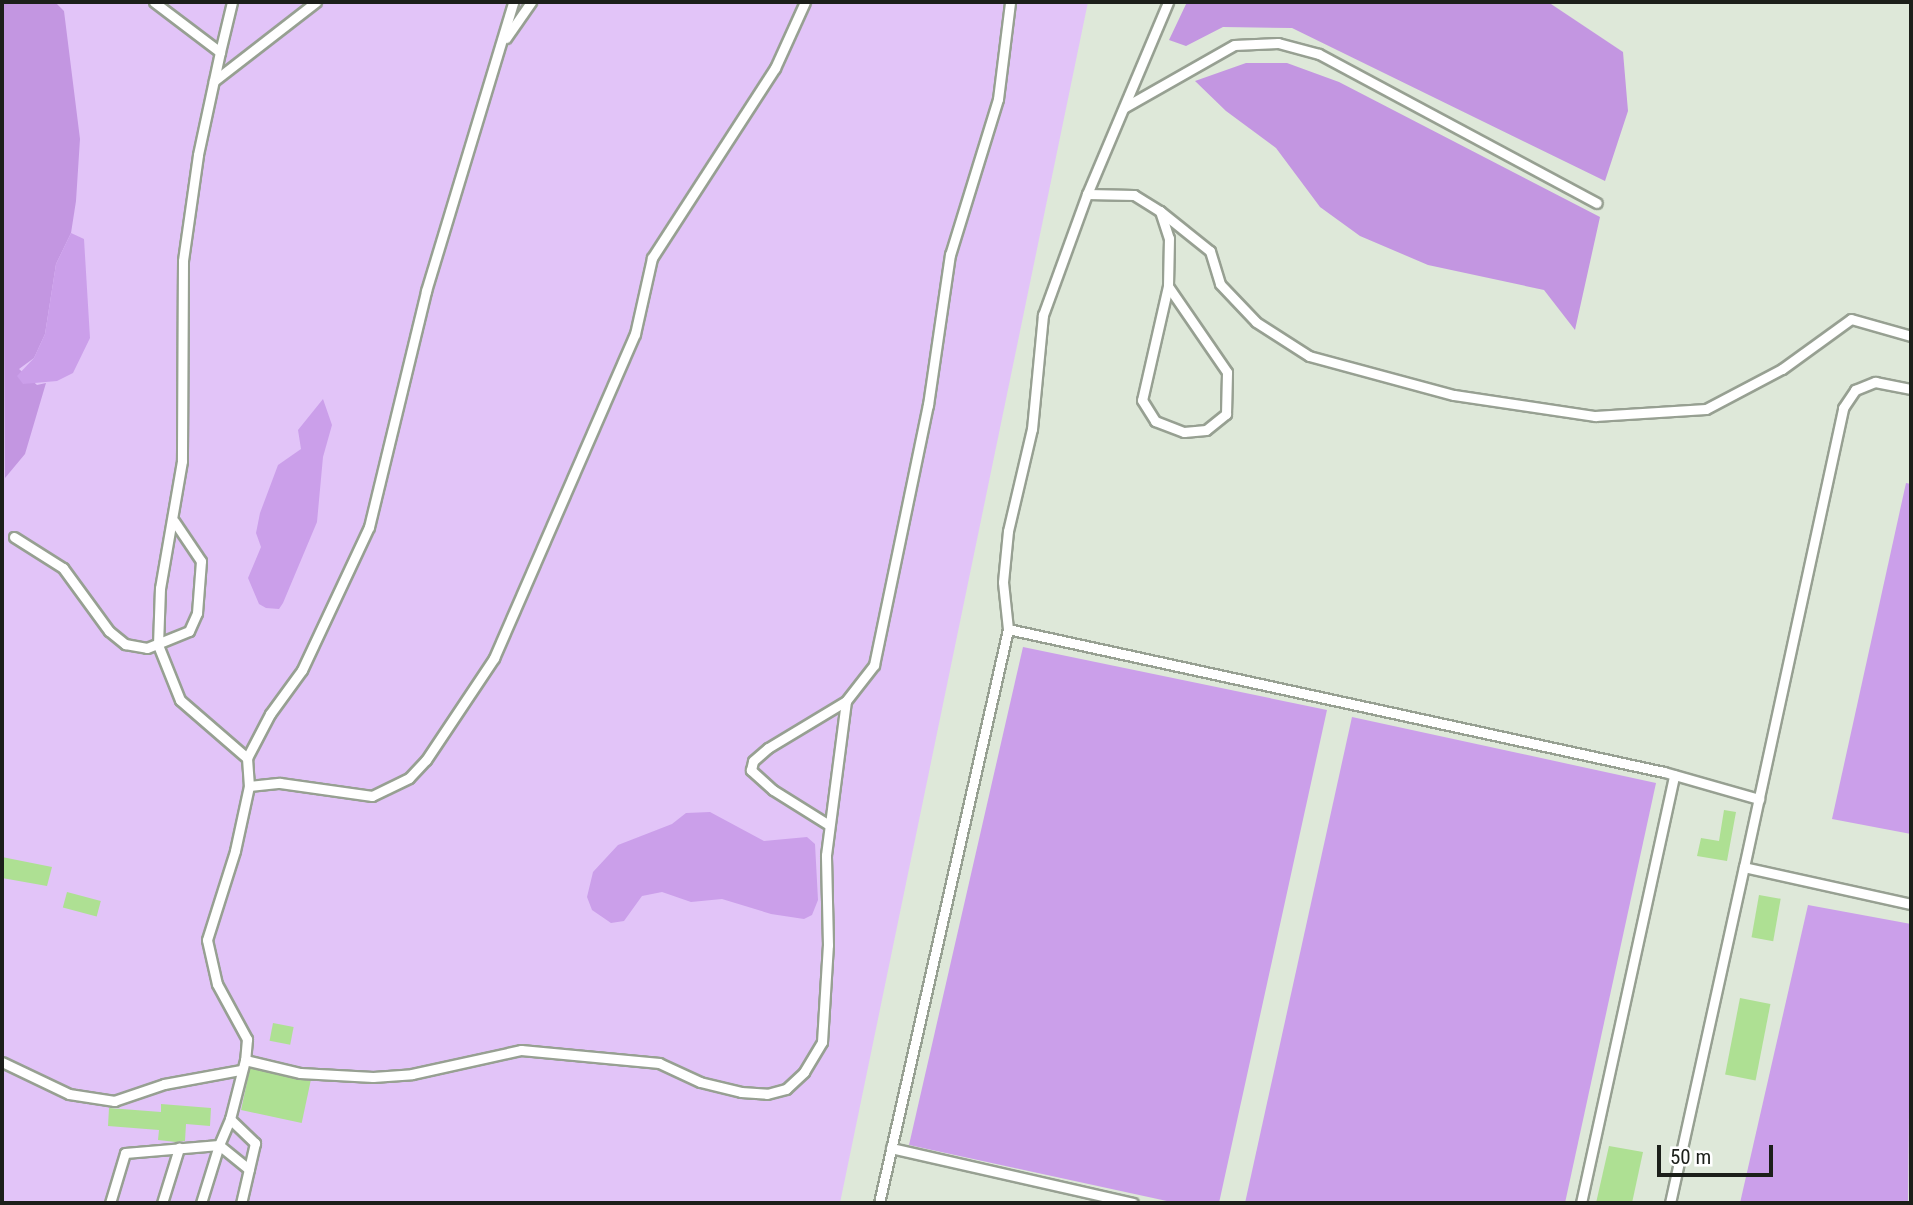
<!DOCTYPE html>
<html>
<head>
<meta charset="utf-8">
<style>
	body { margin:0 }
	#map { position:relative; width:1913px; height:1205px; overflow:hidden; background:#dee8d9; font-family:"Roboto Condensed",sans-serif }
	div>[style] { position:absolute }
	.green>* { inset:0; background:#e2c4f8 }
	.forest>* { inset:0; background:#c396e1 }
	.water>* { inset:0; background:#cb9fea }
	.building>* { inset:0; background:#aee093; transform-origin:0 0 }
	.roads { filter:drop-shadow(2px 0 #97a092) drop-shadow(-2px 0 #97a092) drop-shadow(0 2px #97a092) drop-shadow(0 -2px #97a092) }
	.service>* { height:9px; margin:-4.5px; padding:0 4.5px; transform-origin:4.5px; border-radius:4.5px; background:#fff }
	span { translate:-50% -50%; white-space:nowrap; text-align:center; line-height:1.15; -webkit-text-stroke:7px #fff; paint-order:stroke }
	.frame { position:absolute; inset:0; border:4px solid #1c1f1a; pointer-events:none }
	.scale { position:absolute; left:1657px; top:1145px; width:116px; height:32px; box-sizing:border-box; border:4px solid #1c1f1a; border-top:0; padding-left:9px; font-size:21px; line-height:24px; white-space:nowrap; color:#1c1f1a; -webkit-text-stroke:5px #fff; paint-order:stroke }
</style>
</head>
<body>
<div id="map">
	<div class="green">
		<i style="clip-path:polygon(2px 2px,1088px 2px,840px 1203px,2px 1203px)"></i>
	</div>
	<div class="forest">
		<i style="clip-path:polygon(2px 2px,55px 2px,64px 11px,80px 139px,76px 201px,71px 233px,56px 264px,45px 334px,34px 358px,19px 369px,37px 385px,46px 383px,25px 454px,5px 478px)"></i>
		<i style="clip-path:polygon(1187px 2px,1548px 2px,1623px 52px,1628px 111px,1605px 181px,1292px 28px,1223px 27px,1186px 46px,1169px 40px)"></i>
		<i style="clip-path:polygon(1246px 63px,1287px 63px,1339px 82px,1600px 217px,1575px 330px,1544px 290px,1428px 265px,1360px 236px,1320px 207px,1276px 148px,1226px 111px,1195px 81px)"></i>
	</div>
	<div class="water">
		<i style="clip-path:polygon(71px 233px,84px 239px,90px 338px,73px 373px,57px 381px,23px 384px,17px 376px,34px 358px,45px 334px,56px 264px)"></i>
		<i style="clip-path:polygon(323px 399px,332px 425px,323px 457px,317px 522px,283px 603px,279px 609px,266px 608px,259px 604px,248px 578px,261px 547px,256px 533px,260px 513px,278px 465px,301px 449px,298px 430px)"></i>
		<i style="clip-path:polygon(1906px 483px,1911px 484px,1911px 834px,1832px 819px)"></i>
		<i style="clip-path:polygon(1023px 647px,1327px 710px,1219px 1203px,1176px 1203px,909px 1145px)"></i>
		<i style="clip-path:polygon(1352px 717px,1656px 783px,1565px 1203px,1245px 1203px)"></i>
		<i style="clip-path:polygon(710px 812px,764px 841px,807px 837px,815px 844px,818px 900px,812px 915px,804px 919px,771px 914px,722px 899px,691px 902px,662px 892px,642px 896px,624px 921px,611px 923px,592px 910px,587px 897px,593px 872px,618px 845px,672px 824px,686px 813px)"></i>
		<i style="clip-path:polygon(1808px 905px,1911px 924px,1908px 1203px,1740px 1203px)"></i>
	</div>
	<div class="building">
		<i style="clip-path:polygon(1724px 810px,1736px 812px,1727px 861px,1697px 856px,1701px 838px,1719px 841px)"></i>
		<i style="clip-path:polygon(2px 857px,52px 867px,47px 886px,2px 878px)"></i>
		<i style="left:67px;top:892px;width:35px;height:16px;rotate:15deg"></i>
		<i style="left:1759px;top:895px;width:22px;height:43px;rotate:10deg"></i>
		<i style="left:1740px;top:998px;width:31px;height:78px;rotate:11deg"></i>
		<i style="left:273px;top:1023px;width:21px;height:18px;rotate:11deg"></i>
		<i style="left:250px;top:1068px;width:62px;height:43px;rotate:12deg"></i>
		<i style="clip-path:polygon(161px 1104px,211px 1108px,210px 1126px,186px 1124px,185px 1141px,176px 1142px,158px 1140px,159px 1130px,108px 1126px,109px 1108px,161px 1112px)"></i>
		<i style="clip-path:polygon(1609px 1146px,1643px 1152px,1632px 1203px,1596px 1203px)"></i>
	</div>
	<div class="roads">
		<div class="service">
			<i style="left:154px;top:2px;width:83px;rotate:37.1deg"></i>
			<i style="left:220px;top:52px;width:51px;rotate:-76.5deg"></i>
			<i style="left:506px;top:38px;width:44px;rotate:-55.2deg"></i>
			<i style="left:220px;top:52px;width:105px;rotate:102.1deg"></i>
			<i style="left:198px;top:155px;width:107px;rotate:98.1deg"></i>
			<i style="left:183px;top:261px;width:200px;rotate:90.3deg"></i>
			<i style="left:182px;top:461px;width:129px;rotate:99.8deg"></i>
			<i style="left:160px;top:588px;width:57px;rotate:92deg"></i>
			<i style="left:158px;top:645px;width:59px;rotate:68.2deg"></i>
			<i style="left:180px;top:700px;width:89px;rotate:40.9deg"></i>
			<i style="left:247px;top:758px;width:28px;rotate:86deg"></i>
			<i style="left:249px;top:786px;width:66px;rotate:102.2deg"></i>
			<i style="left:235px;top:851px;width:93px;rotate:107.5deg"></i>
			<i style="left:207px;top:940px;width:45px;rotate:77.2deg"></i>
			<i style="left:217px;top:984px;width:63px;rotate:61.4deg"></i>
			<i style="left:247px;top:1039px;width:21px;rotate:95deg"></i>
			<i style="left:214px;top:81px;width:129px;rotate:-37.8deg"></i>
			<i style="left:1125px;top:107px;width:125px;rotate:-29.6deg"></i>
			<i style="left:1234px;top:45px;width:44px;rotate:-2.6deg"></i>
			<i style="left:1278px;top:43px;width:42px;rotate:15deg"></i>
			<i style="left:1319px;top:54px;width:315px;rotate:28.2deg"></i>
			<i style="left:1087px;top:194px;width:47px;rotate:1.2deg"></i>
			<i style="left:1134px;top:195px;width:31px;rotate:32deg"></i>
			<i style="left:1160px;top:211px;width:28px;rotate:72deg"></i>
			<i style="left:1169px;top:238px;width:48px;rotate:91.2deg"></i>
			<i style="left:1168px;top:286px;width:117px;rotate:102.8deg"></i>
			<i style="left:1142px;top:400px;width:25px;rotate:58deg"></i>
			<i style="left:1155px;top:421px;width:31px;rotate:21deg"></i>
			<i style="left:1184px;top:432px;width:22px;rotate:-5deg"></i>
			<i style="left:1206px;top:430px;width:26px;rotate:-39deg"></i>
			<i style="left:1226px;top:414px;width:42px;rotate:-88.6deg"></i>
			<i style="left:1227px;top:372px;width:104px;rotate:-124.5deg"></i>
			<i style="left:1160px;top:211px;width:64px;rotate:38.7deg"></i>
			<i style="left:1210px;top:251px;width:34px;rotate:73deg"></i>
			<i style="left:1220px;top:284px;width:52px;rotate:46.5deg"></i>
			<i style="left:1256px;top:322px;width:63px;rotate:32.7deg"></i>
			<i style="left:1309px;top:356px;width:150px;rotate:15.1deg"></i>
			<i style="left:1454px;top:395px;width:143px;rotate:8.5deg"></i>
			<i style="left:1595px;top:416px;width:111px;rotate:-3.6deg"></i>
			<i style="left:1706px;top:409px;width:86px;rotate:-27.8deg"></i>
			<i style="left:1782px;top:369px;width:85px;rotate:-35.9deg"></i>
			<i style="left:1851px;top:319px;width:62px;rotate:15.8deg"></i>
			<i style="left:14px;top:537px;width:58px;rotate:32.3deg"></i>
			<i style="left:63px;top:568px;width:78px;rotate:53.9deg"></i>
			<i style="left:109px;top:631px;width:21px;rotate:39deg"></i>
			<i style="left:125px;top:644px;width:22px;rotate:10deg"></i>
			<i style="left:147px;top:648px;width:45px;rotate:-22deg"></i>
			<i style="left:189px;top:631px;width:20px;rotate:-66deg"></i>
			<i style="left:197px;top:613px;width:52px;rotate:-85.6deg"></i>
			<i style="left:201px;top:561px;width:48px;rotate:-124deg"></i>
			<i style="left:1008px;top:629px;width:47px;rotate:-96.1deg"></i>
			<i style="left:1003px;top:582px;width:51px;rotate:-84.4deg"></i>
			<i style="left:1008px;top:531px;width:105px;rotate:-76.8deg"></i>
			<i style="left:1032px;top:429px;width:115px;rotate:-84.5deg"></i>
			<i style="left:1043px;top:315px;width:129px;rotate:-70deg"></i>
			<i style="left:1087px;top:194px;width:208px;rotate:-67.1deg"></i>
			<i style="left:247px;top:758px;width:50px;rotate:-62.4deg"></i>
			<i style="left:270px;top:714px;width:54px;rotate:-54deg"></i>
			<i style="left:302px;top:670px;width:158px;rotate:-64.9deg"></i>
			<i style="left:369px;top:527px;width:243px;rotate:-76.4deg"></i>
			<i style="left:426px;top:291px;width:302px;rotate:-73.2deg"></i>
			<i style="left:249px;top:786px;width:31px;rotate:-6deg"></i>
			<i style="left:280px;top:783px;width:93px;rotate:8deg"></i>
			<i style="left:372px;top:796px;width:41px;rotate:-25.9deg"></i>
			<i style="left:409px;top:778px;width:25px;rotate:-47deg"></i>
			<i style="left:426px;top:760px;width:123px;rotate:-56.3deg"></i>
			<i style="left:494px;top:658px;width:353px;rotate:-66.5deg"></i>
			<i style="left:635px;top:334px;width:78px;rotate:-77.4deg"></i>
			<i style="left:652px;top:258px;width:226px;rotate:-57.1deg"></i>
			<i style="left:775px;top:68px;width:72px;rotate:-65.6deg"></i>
			<i style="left:829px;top:825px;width:66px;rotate:-148deg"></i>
			<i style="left:773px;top:790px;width:30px;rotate:-138deg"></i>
			<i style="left:751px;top:770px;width:9px;rotate:-77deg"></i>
			<i style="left:753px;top:761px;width:20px;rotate:-41deg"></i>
			<i style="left:768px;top:748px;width:91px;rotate:-31.1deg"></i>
			<i style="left:846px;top:701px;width:46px;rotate:-52.1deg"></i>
			<i style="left:874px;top:665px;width:266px;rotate:-78.3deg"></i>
			<i style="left:928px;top:405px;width:152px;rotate:-81.7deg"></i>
			<i style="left:950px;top:255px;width:163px;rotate:-72.9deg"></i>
			<i style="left:998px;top:99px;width:98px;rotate:-82.9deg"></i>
			<i style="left:1744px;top:867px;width:470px;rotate:-77.8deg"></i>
			<i style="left:1843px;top:408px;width:22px;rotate:-56deg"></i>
			<i style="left:1855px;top:390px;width:22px;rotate:-22deg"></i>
			<i style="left:1875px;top:382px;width:37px;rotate:11deg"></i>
			<i style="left:2px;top:1062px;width:74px;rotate:25.5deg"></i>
			<i style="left:69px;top:1094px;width:46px;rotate:8.8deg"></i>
			<i style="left:114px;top:1101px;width:53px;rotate:-18.8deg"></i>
			<i style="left:164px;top:1084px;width:77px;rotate:-10.4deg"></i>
			<i style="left:230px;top:1119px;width:61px;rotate:-75.7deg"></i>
			<i style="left:245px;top:1060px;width:57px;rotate:13.3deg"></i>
			<i style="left:300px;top:1073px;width:73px;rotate:3.1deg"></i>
			<i style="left:373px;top:1077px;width:39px;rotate:-4deg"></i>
			<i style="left:412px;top:1074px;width:112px;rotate:-12.4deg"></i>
			<i style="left:521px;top:1050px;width:139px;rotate:5.4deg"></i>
			<i style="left:659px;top:1063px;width:45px;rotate:24.9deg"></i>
			<i style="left:700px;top:1082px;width:42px;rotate:13.7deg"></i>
			<i style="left:741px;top:1092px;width:26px;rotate:4deg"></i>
			<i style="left:767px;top:1094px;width:20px;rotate:-15deg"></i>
			<i style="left:786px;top:1089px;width:25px;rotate:-43deg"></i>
			<i style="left:804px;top:1072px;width:35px;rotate:-59deg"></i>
			<i style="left:822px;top:1042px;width:97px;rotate:-86.5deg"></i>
			<i style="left:828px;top:945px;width:90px;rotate:-91.3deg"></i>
			<i style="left:826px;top:855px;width:155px;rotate:-82.6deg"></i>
			<i style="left:891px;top:1148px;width:248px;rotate:12.8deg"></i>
			<i style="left:110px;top:1203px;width:52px;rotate:-73.3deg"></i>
			<i style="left:125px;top:1153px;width:94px;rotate:-4.9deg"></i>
			<i style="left:219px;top:1145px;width:28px;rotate:-67deg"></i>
			<i style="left:230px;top:1119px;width:35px;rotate:44deg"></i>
			<i style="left:255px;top:1143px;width:27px;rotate:103deg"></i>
			<i style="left:162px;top:1203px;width:58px;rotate:-72.8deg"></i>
			<i style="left:201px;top:1203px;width:61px;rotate:-72.8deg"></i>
			<i style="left:219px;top:1145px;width:38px;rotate:39deg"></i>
			<i style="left:249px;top:1169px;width:35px;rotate:103deg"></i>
			<i style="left:879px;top:1203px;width:588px;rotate:-77.33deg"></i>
			<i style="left:1008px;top:629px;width:671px;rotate:12.3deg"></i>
			<i style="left:1664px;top:772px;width:99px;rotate:15.9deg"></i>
			<i style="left:1581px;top:1203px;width:438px;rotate:-77.7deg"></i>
			<i style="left:1670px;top:1203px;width:344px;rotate:-77.6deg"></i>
			<i style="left:1744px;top:867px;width:171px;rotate:12.5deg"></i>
		</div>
	</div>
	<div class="frame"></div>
	<div class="scale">50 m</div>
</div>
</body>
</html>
